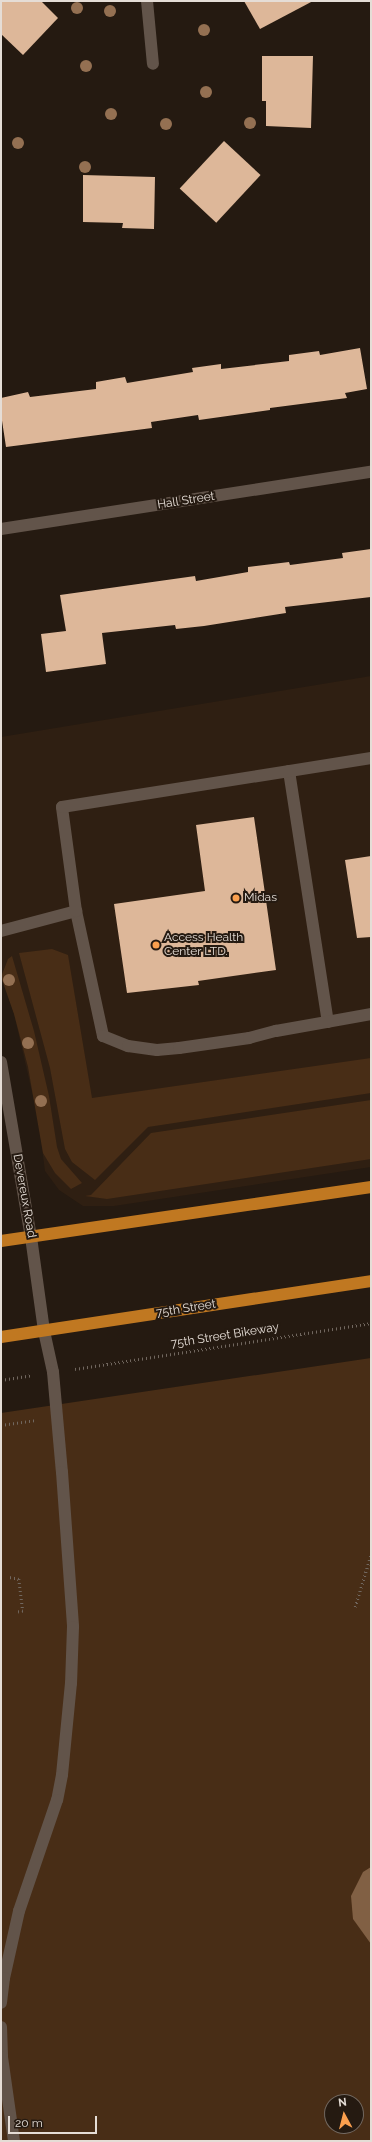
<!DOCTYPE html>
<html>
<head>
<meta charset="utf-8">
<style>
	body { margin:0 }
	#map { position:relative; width:372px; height:2142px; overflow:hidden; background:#251a11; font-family:Raleway,sans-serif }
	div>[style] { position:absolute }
	.built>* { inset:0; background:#2f1f12 }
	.green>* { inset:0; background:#482d16 }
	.water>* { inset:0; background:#816044 }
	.building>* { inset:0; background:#ddb799; transform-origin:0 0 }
	.path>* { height:2.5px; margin-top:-1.25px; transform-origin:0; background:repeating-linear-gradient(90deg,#71675f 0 1px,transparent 0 4px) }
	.minor>* { height:12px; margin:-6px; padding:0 6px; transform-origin:6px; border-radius:6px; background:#62544a }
	.major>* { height:12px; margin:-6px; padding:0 6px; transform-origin:6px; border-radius:6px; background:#c07821 }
	.trees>* { width:12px; height:12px; margin:-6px; border-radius:50%; background:#947052 }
	.dots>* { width:11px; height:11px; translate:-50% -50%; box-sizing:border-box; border:2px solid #251a11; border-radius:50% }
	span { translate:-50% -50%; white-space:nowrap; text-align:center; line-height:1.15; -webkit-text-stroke:4px #251a11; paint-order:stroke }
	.street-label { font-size:12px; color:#e5ddd6 }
	.poi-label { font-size:12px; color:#e5ddd6 }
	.left { translate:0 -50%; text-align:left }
	.frame { position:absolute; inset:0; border:2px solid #e5ddd6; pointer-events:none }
	.north { position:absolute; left:324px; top:2094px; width:40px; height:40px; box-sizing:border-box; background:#251a11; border:1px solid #726860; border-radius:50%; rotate:353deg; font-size:11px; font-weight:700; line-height:16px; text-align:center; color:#e5ddd6 }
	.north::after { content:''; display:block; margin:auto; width:14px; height:18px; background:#fa9f4e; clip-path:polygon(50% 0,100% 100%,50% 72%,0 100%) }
	.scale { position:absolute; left:8px; top:2116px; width:89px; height:18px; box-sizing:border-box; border:2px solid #e5ddd6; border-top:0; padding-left:5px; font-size:12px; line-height:14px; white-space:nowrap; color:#e5ddd6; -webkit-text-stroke:3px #251a11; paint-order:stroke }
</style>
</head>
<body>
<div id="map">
	<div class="built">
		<i style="clip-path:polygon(371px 676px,371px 1167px,114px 1206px,83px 1206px,59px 1190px,45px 1171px,38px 1118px,14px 1014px,1px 974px,1px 737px)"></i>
	</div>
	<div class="green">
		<i style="clip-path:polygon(52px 949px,68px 955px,92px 1098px,371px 1058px,371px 1093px,148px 1127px,95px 1180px,72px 1162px,65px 1149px,50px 1068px,19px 953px)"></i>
		<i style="clip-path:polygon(12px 956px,34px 1031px,49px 1096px,57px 1147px,61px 1159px,82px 1183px,71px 1189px,55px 1173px,43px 1153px,28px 1067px,14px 1014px,1px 977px,8px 959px)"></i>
		<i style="clip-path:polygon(371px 1100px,371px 1159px,107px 1199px,85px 1196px,91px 1195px,151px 1133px)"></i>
		<i style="clip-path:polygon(evenodd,371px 1358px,371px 2141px,1px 2141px,1px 1413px,371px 1358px,332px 2102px,356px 2102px,356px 2126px,332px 2126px,332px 2102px)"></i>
	</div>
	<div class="water">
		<i style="clip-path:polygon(371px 1867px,371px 1944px,353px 1919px,351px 1896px,363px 1872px)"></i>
	</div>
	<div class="building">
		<i style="clip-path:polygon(1px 1px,41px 1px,58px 18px,23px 55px,1px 34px)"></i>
		<i style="clip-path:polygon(244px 1px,313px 1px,260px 29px)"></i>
		<i style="clip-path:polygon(262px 56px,313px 56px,311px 128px,266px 126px,266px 101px,262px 101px)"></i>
		<i style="left:224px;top:141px;width:50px;height:65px;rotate:43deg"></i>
		<i style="clip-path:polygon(83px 175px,155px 177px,154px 229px,122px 228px,123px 223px,83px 222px)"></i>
		<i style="clip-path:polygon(360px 348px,367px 389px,345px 393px,347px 398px,270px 408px,270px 410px,199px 420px,198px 415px,151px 422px,152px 428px,6px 447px,1px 414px,1px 398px,28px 392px,30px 397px,96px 389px,96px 382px,125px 377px,127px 383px,193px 372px,192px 368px,221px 364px,221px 369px,289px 361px,289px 355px,319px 351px,320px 355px)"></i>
		<i style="clip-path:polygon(371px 549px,371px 597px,285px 607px,286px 613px,204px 626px,176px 629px,175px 625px,102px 633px,106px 664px,46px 672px,41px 634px,66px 631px,60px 595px,195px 576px,196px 581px,248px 572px,248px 567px,289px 562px,290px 565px,343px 558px,342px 553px)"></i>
		<i style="clip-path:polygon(254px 817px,276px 970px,198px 981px,199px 985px,127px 993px,114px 904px,205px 891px,196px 825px)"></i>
		<i style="clip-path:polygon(371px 856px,371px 937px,357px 938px,345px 860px)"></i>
	</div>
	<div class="path">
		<i style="left:75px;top:1369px;width:300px;rotate:-8.8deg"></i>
		<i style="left:1px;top:1380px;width:31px;rotate:-9deg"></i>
		<i style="left:1px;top:1425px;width:35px;rotate:-8deg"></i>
		<i style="left:10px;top:1577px;width:9px;rotate:13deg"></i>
		<i style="left:19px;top:1579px;width:32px;rotate:83deg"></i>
		<i style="left:23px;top:1611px;width:5px;rotate:169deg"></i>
		<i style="left:355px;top:1607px;width:55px;rotate:-73.2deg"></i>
	</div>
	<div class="minor">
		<i style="left:147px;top:1px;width:63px;rotate:84.6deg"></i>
		<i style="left:1px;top:529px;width:374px;rotate:-8.8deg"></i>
		<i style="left:289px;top:771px;width:254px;rotate:81.2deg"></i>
		<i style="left:76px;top:911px;width:128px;rotate:77.8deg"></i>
		<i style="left:103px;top:1036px;width:27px;rotate:22deg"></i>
		<i style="left:128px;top:1046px;width:29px;rotate:8deg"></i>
		<i style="left:157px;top:1050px;width:22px;rotate:-5deg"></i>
		<i style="left:179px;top:1048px;width:71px;rotate:-8.1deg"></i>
		<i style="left:249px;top:1038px;width:28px;rotate:-15deg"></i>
		<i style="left:276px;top:1031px;width:97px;rotate:-10.1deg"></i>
		<i style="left:1px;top:931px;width:78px;rotate:-14.9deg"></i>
		<i style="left:76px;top:911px;width:105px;rotate:-97.7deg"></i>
		<i style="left:62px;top:807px;width:313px;rotate:-9deg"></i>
		<i style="left:1px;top:1062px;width:178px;rotate:80.3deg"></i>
		<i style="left:31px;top:1237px;width:95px;rotate:82.1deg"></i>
		<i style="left:44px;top:1331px;width:42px;rotate:77.6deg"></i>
		<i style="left:53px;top:1372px;width:100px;rotate:84.9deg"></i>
		<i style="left:62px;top:1472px;width:155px;rotate:85.9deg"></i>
		<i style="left:73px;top:1627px;width:56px;rotate:92deg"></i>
		<i style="left:71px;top:1683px;width:92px;rotate:95.6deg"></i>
		<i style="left:62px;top:1775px;width:25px;rotate:101deg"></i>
		<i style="left:57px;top:1800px;width:117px;rotate:108.9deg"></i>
		<i style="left:19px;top:1911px;width:69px;rotate:102.6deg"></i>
		<i style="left:4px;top:1978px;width:25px;rotate:97deg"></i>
		<i style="left:1px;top:2027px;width:30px;rotate:88deg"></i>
		<i style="left:2px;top:2057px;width:85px;rotate:81.9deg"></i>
	</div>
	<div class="major">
		<i style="left:1px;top:1241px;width:374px;rotate:-8.3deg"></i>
		<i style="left:1px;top:1337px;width:374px;rotate:-8.6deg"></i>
	</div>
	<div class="trees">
		<i style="left:77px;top:8px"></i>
		<i style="left:110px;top:11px"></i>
		<i style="left:204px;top:30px"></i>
		<i style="left:86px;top:66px"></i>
		<i style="left:206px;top:92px"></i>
		<i style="left:111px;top:114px"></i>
		<i style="left:250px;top:123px"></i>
		<i style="left:166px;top:124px"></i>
		<i style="left:18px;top:143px"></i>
		<i style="left:85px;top:167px"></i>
		<i style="left:9px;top:980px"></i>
		<i style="left:28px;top:1043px"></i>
		<i style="left:41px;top:1101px"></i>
	</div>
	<div class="dots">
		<i style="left:236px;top:898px;background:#fa9f4e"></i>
		<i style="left:156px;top:945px;background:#fa9f4e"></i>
	</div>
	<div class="street-label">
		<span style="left:186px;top:501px;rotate:-9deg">Hall Street</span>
		<span style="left:24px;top:1196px;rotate:80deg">Devereux Road</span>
		<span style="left:186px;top:1309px;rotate:-9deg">75th Street</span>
		<span style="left:225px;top:1336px;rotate:-9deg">75th Street Bikeway</span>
	</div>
	<div class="poi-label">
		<span class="left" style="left:244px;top:898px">Midas</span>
		<span class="left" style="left:164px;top:945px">Access Health<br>Center LTD.</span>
	</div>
	<div class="frame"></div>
	<div class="north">N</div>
	<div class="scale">20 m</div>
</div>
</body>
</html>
